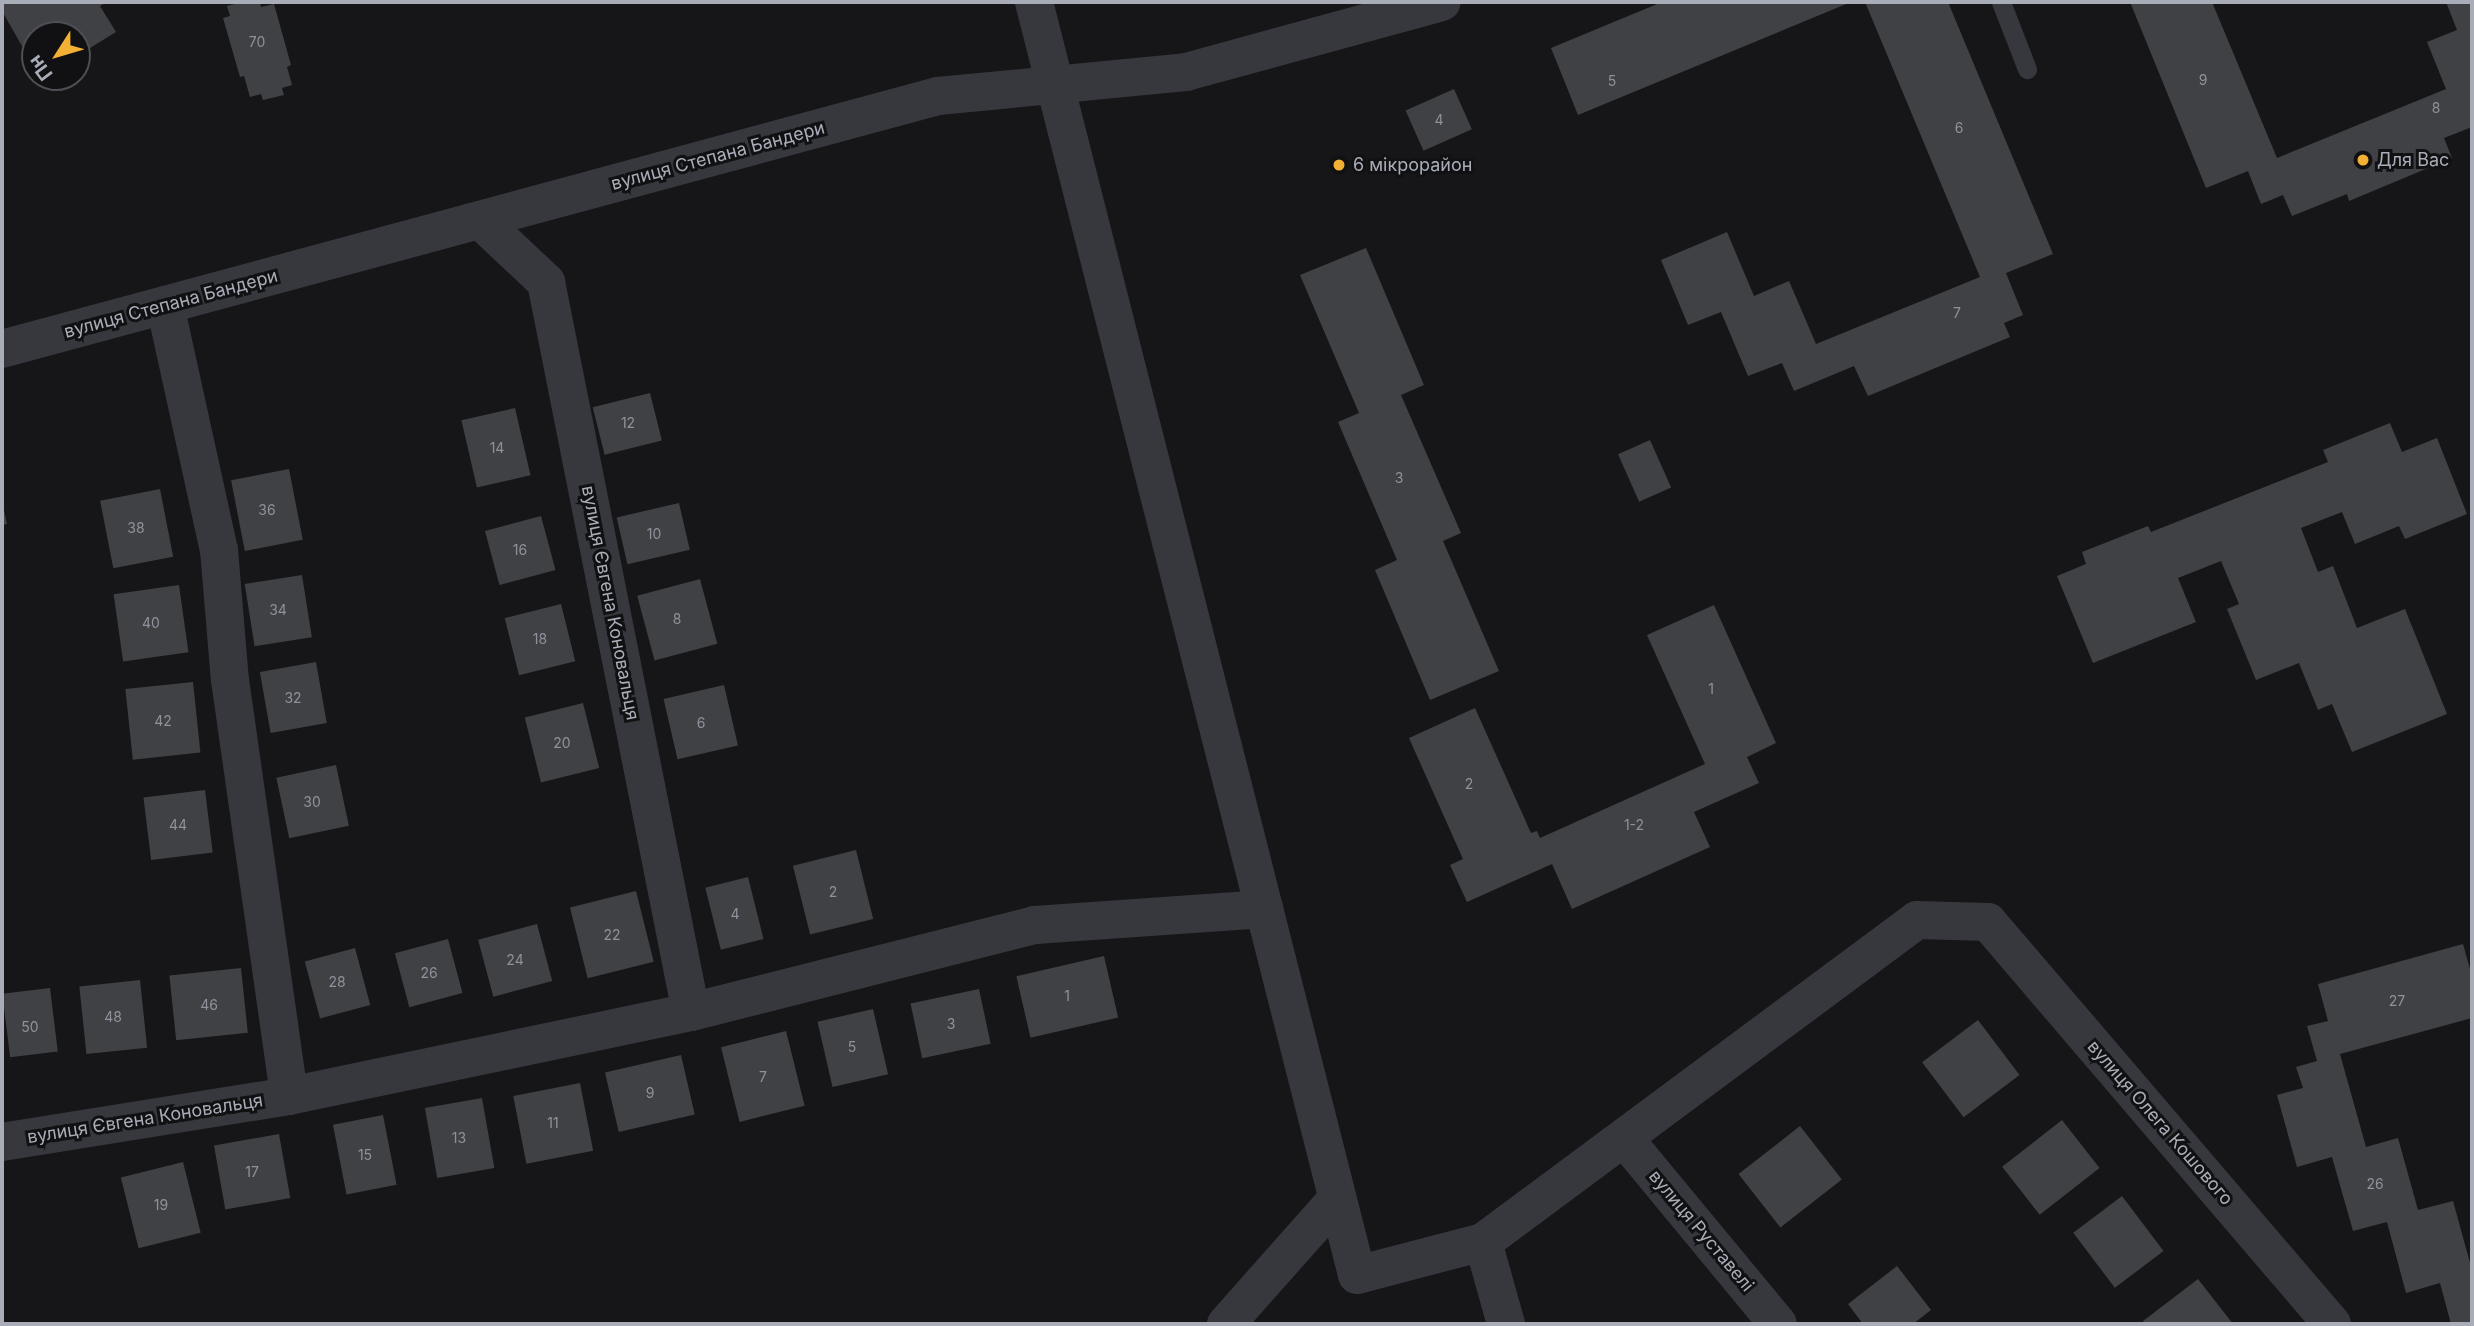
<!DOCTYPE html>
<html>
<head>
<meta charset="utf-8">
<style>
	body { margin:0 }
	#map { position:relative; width:2474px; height:1326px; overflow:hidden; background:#161618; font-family:Inter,sans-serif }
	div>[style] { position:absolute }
	.building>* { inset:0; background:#404145; transform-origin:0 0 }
	.service>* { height:19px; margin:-9.5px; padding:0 9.5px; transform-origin:9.5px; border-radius:9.5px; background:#37383d }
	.minor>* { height:38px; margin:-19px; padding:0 19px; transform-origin:19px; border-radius:19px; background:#37383d }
	.tertiary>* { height:38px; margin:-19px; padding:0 19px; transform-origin:19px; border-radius:19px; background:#37383d }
	.dots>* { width:19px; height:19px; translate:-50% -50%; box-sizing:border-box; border:4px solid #111113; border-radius:50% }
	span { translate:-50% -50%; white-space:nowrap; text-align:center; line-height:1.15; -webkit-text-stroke:6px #111113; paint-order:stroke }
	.number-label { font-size:14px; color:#8e929b }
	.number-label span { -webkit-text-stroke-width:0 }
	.street-label { font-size:18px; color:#a8adb8 }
	.poi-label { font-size:18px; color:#a8adb8 }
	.left { translate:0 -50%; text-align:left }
	.frame { position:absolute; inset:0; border:4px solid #a8adb8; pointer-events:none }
	.north { position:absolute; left:21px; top:21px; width:70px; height:70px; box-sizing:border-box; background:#111113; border:2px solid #4d4f55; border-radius:50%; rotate:233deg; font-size:19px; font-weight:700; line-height:28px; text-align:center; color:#a8adb8 }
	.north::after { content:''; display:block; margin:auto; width:24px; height:32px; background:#f2b134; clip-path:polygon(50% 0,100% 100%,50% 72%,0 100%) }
</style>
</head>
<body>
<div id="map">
	<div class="building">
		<i style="clip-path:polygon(2px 2px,107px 2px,100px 6px,116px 32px,77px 56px,77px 35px,35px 35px,35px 47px,26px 53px,2px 11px)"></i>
		<i style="clip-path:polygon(242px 2px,260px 2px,261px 7px,274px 4px,291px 65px,287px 67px,292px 85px,282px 88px,284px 95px,263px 100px,261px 94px,250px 97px,244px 76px,240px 77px,223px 18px,230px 16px,227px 6px)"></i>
		<i style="clip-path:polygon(1662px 2px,1851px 2px,1578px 115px,1551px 48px)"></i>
		<i style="clip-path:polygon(1865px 2px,1948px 2px,2053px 254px,2006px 273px,2023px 315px,2004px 323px,2010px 337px,1868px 396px,1854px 366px,1794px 391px,1782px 363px,1748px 376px,1721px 312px,1688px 325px,1661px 260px,1727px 232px,1754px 296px,1789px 281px,1816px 344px,1980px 277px)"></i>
		<i style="clip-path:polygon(2130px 2px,2212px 2px,2277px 158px,2446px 89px,2427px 42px,2457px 30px,2446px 2px,2472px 2px,2472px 127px,2444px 138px,2452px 158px,2349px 201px,2347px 194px,2292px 216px,2283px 195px,2261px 204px,2248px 171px,2206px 188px)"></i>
		<i style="left:1454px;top:89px;width:44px;height:53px;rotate:66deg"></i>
		<i style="clip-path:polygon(1366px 248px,1424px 385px,1401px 395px,1461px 533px,1443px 541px,1499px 671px,1430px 700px,1375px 570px,1397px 560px,1338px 422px,1359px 413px,1300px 275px)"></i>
		<i style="left:650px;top:393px;width:49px;height:59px;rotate:76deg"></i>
		<i style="left:515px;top:408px;width:69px;height:55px;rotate:77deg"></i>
		<i style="clip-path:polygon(2390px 423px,2402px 452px,2437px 438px,2467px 514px,2405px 539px,2399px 526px,2355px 544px,2342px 512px,2301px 528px,2318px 572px,2333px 566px,2357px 628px,2405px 609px,2447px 714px,2352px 752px,2332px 704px,2318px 710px,2299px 663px,2256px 680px,2227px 609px,2239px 604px,2221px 561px,2178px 578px,2196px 622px,2093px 663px,2057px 576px,2086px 564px,2082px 552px,2148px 526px,2151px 532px,2328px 462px,2323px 450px)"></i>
		<i style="left:1650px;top:440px;width:52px;height:35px;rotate:66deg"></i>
		<i style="left:289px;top:469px;width:72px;height:59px;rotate:79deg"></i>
		<i style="left:160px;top:489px;width:69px;height:61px;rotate:79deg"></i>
		<i style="clip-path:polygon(2px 501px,7px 524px,2px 525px)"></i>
		<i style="left:679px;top:503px;width:48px;height:64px;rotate:77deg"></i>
		<i style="left:541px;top:516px;width:56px;height:58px;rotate:75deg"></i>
		<i style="left:302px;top:575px;width:63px;height:58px;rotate:81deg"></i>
		<i style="left:700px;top:579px;width:67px;height:65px;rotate:75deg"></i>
		<i style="left:179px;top:585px;width:68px;height:66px;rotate:82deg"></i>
		<i style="left:561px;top:604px;width:59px;height:58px;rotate:76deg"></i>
		<i style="clip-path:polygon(1714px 605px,1776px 743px,1747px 757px,1759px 783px,1694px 812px,1710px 847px,1572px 909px,1552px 864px,1467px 902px,1450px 865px,1463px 859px,1409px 738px,1475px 708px,1531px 833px,1537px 831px,1540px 838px,1705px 764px,1647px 635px)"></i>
		<i style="left:316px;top:662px;width:62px;height:57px;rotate:80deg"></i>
		<i style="left:193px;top:682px;width:71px;height:68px;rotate:84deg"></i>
		<i style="left:724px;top:685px;width:62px;height:62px;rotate:77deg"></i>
		<i style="left:583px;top:703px;width:67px;height:60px;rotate:76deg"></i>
		<i style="left:336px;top:765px;width:62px;height:61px;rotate:78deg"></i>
		<i style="left:205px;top:790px;width:63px;height:62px;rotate:83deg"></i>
		<i style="left:856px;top:850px;width:71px;height:65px;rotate:76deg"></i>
		<i style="left:748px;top:877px;width:64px;height:44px;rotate:76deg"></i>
		<i style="left:636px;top:891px;width:73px;height:68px;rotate:76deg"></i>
		<i style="left:537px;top:924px;width:59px;height:61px;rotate:75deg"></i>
		<i style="left:448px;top:939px;width:56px;height:55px;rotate:75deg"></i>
		<i style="clip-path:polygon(2463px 944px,2472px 976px,2472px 1018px,2340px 1054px,2366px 1147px,2398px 1138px,2418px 1210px,2453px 1201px,2472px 1270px,2472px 1324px,2451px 1324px,2440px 1283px,2406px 1293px,2387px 1222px,2353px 1231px,2332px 1157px,2297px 1167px,2277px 1095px,2303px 1088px,2296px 1067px,2317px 1061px,2307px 1026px,2328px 1021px,2318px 984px)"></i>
		<i style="left:355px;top:948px;width:59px;height:52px;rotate:75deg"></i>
		<i style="left:1104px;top:956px;width:63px;height:90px;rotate:77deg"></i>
		<i style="left:241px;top:968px;width:65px;height:72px;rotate:84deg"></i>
		<i style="left:140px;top:980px;width:68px;height:61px;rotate:84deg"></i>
		<i style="left:50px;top:988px;width:64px;height:48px;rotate:83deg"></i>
		<i style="left:979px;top:989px;width:56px;height:70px;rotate:78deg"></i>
		<i style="left:873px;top:1009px;width:67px;height:57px;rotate:77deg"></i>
		<i style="left:1978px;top:1020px;width:69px;height:70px;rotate:53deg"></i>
		<i style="left:786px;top:1031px;width:77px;height:67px;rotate:76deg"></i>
		<i style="left:681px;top:1055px;width:61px;height:78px;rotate:77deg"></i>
		<i style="left:580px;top:1083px;width:69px;height:68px;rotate:79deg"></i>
		<i style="left:482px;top:1098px;width:71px;height:58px;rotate:80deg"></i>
		<i style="left:383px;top:1115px;width:71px;height:51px;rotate:79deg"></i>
		<i style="left:2062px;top:1120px;width:61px;height:76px;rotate:52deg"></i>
		<i style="left:1800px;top:1126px;width:68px;height:78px;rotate:52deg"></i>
		<i style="left:279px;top:1134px;width:65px;height:66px;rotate:80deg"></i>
		<i style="left:183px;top:1162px;width:73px;height:64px;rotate:76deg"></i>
		<i style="left:2122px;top:1196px;width:69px;height:61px;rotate:53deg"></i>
		<i style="clip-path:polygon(1897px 1266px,1931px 1310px,1913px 1324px,1863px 1324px,1848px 1304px)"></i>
		<i style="clip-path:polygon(2198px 1279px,2233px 1324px,2145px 1324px,2143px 1321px)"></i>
	</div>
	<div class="service">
		<i style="left:2001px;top:2px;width:72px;rotate:68.8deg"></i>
	</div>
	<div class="minor">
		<i style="left:480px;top:220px;width:91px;rotate:43.2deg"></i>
		<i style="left:546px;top:282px;width:744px;rotate:78.77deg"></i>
		<i style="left:165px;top:305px;width:251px;rotate:77.6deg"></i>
		<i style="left:219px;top:550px;width:130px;rotate:85.2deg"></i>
		<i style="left:230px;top:680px;width:420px;rotate:81.9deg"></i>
		<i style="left:1624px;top:1138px;width:241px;rotate:50.4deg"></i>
		<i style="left:2px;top:1142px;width:291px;rotate:-9.1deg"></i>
		<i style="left:289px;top:1096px;width:411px;rotate:-11.8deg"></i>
		<i style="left:691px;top:1012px;width:355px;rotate:-14.2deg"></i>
		<i style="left:1035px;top:925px;width:230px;rotate:-4deg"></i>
		<i style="left:1483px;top:1242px;width:85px;rotate:74.3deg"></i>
		<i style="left:1357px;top:1275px;width:130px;rotate:-14.7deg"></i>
		<i style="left:1483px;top:1242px;width:540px;rotate:-36.57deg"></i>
		<i style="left:1917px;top:920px;width:71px;rotate:1.6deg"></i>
		<i style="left:1988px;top:922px;width:529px;rotate:49.45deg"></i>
		<i style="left:1226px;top:1324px;width:167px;rotate:-48.4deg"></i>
	</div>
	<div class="tertiary">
		<i style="left:1034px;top:2px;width:1313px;rotate:75.76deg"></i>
		<i style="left:2px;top:349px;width:970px;rotate:-15.13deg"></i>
		<i style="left:938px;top:96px;width:249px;rotate:-5.5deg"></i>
		<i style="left:1186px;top:72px;width:265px;rotate:-15.3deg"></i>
	</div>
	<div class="dots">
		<i style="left:2363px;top:160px;background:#f2b134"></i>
		<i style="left:1339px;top:165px;background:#f2b134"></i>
	</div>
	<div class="number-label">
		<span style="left:257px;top:42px">70</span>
		<span style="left:2203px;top:80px">9</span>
		<span style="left:1612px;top:81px">5</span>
		<span style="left:2436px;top:108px">8</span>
		<span style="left:1439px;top:120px">4</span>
		<span style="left:1959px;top:128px">6</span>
		<span style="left:1957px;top:313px">7</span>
		<span style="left:628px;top:423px">12</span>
		<span style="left:497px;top:448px">14</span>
		<span style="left:1399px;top:478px">3</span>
		<span style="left:267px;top:510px">36</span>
		<span style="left:136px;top:528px">38</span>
		<span style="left:654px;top:534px">10</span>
		<span style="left:520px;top:550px">16</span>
		<span style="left:278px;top:610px">34</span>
		<span style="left:677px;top:619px">8</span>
		<span style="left:151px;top:623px">40</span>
		<span style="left:540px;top:639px">18</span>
		<span style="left:1711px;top:689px">1</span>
		<span style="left:293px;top:698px">32</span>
		<span style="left:163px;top:721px">42</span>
		<span style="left:701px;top:723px">6</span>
		<span style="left:562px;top:743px">20</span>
		<span style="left:1469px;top:784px">2</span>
		<span style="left:312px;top:802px">30</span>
		<span style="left:178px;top:825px">44</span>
		<span style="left:1634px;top:825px">1-2</span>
		<span style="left:833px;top:892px">2</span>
		<span style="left:735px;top:914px">4</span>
		<span style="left:612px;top:935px">22</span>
		<span style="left:515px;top:960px">24</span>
		<span style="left:429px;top:973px">26</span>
		<span style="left:337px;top:982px">28</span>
		<span style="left:1067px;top:996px">1</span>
		<span style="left:2397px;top:1001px">27</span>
		<span style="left:209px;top:1005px">46</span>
		<span style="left:113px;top:1017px">48</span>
		<span style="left:951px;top:1024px">3</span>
		<span style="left:30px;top:1027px">50</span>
		<span style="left:852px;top:1047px">5</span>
		<span style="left:763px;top:1077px">7</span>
		<span style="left:650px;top:1093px">9</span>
		<span style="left:553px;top:1123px">11</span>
		<span style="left:459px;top:1138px">13</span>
		<span style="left:365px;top:1155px">15</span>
		<span style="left:252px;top:1172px">17</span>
		<span style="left:2375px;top:1184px">26</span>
		<span style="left:161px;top:1205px">19</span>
	</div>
	<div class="street-label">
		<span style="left:718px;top:156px;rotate:-15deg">вулиця Степана Бандери</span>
		<span style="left:171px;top:304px;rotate:-15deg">вулиця Степана Бандери</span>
		<span style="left:610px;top:603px;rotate:79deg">вулиця Євгена Коновальця</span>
		<span style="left:145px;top:1119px;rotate:-9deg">вулиця Євгена Коновальця</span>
		<span style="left:2160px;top:1123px;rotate:49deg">вулиця Олега Кошового</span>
		<span style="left:1701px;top:1231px;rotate:50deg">вулиця Руставелі</span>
	</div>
	<div class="poi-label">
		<span class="left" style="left:2377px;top:160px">Для Вас</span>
		<span class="left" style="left:1353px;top:165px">6 мікрорайон</span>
	</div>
	<div class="frame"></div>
	<div class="north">Пн</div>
</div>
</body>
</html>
